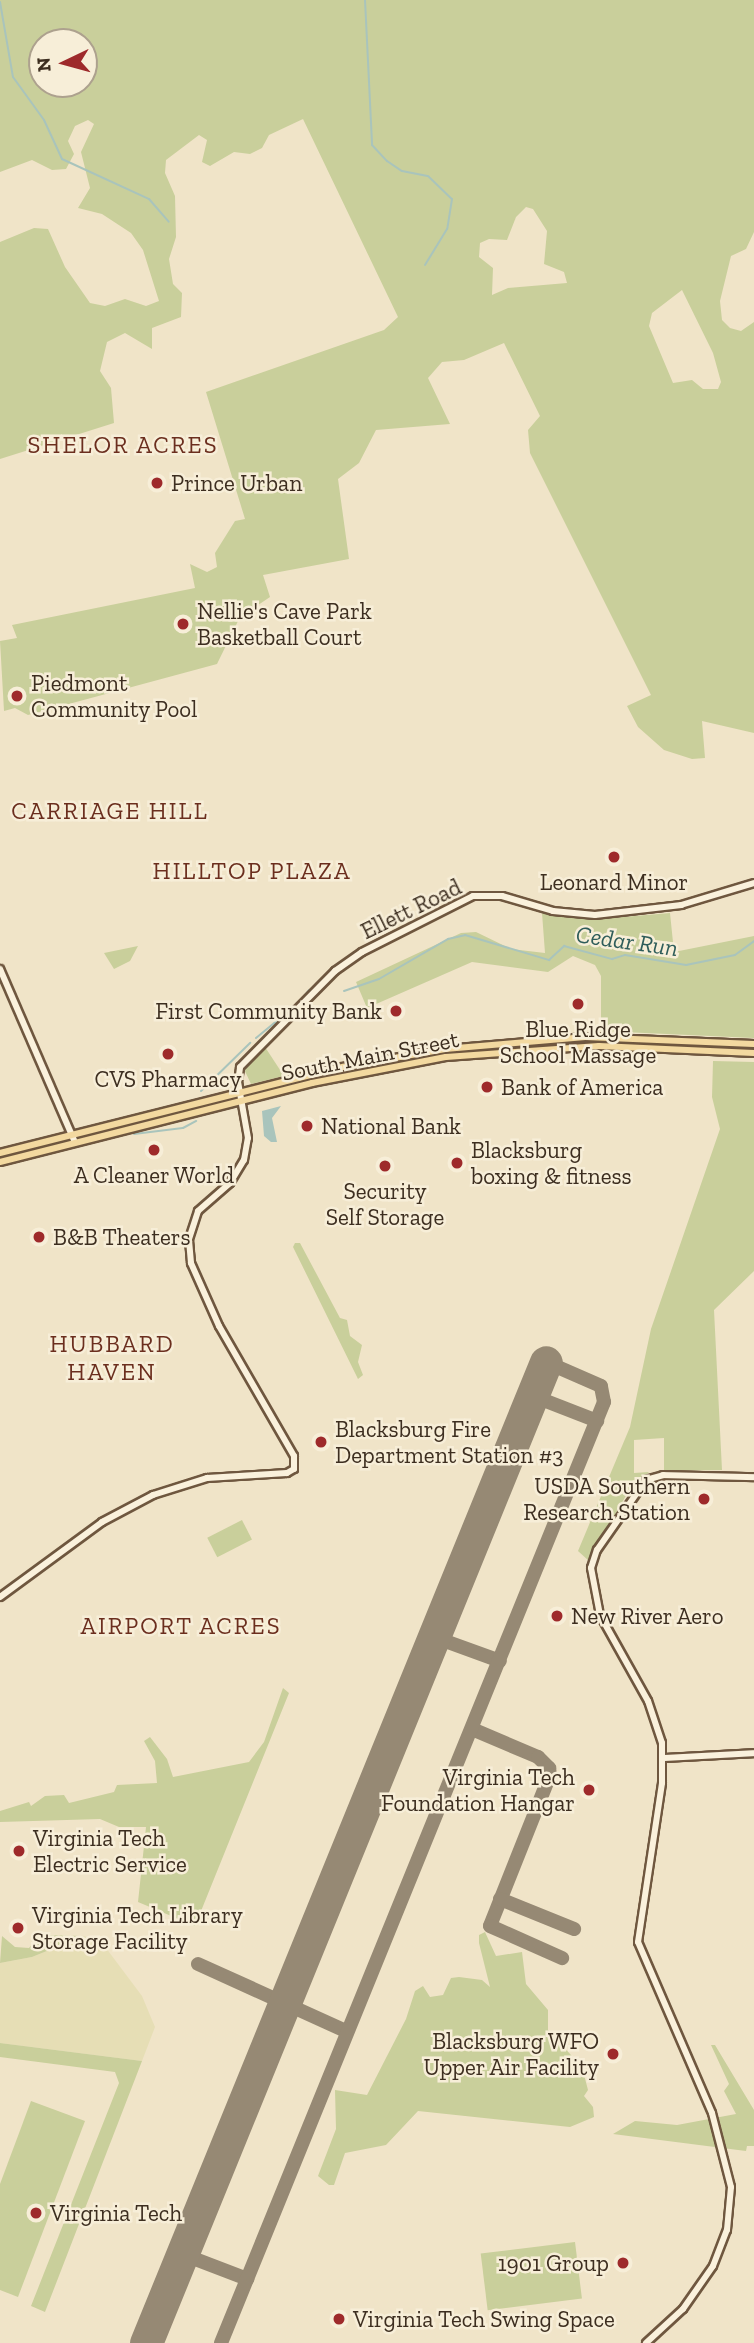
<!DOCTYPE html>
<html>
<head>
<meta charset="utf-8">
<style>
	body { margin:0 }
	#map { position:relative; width:754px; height:2343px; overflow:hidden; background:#f0e4c8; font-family:"Zilla Slab",serif }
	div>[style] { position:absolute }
	.farmland>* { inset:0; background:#e6deb5 }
	.green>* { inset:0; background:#c9cf9b; transform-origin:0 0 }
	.water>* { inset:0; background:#a9c4bc }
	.stream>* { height:2px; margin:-1px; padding:0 1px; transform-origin:1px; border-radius:1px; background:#a9c4bc }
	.taxiway>* { height:14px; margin:-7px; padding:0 7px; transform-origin:7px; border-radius:7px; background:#968974 }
	.runway>* { height:33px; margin:-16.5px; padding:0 16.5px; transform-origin:16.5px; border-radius:16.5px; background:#968974 }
	.roads { filter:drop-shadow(2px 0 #6f573f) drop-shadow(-2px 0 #6f573f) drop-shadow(0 2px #6f573f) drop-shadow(0 -2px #6f573f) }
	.secondary>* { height:6px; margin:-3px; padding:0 3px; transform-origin:3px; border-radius:3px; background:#faf1dc }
	.primary>* { height:6px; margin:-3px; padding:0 3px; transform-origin:3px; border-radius:3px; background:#f3d9a0 }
	.dots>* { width:19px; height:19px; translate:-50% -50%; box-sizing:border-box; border:4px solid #f7eed8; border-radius:50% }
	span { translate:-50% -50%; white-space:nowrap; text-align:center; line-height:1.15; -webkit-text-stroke:5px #f7eed8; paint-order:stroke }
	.poi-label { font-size:23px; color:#3d2e20 }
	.left { translate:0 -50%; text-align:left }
	.right { translate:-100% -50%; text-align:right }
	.street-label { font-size:23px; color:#3d2e20 }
	.neighbourhood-label { font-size:24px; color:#6b2e1e; letter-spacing:2px }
	.water-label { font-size:24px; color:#2f5d5a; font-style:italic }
	.north { position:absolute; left:28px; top:28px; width:70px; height:70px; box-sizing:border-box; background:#f7eed8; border:2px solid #ada18e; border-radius:50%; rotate:265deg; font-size:19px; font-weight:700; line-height:28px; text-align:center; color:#3d2e20 }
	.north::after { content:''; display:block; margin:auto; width:24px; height:32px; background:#9e2a2b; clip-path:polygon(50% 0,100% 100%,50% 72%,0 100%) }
</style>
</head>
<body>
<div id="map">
	<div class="farmland">
		<i style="clip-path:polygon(84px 1936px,103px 1944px,142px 1996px,155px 2027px,142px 2061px,0 2043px,0 1963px,32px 1957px)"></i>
	</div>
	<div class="green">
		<i style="clip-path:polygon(evenodd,0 0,754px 0,754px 232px,746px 249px,731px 256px,720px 301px,722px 320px,730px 328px,741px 331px,754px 322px,754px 733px,702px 721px,705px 758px,692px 759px,664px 750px,638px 727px,627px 706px,651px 695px,530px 453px,528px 430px,540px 416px,504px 343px,464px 360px,442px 362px,428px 378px,450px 424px,376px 430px,359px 463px,338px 479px,349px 559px,263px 575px,270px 597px,240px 617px,217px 664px,28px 715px,15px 708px,4px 711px,0 641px,17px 638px,12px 625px,195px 588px,190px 564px,207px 572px,217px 567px,215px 553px,235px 521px,245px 519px,206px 392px,384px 330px,398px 317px,303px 119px,269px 135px,262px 148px,250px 154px,234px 152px,210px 166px,202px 162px,207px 140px,199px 135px,166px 160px,165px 173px,175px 196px,176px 237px,169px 259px,173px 284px,182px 293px,181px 317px,152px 328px,152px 349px,125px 333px,107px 342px,100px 371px,111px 388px,114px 423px,0 459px,0 242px,34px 228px,48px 229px,65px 267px,90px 303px,105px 306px,125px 299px,146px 306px,159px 301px,143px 250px,131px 233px,102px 214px,78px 208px,90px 188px,81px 152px,94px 124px,88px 120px,75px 126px,68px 141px,74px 154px,66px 169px,52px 170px,32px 160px,0 172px,0 0,42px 42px,84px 42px,84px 84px,42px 84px,42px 42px,0 0,526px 207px,533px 209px,547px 231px,544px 264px,564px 272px,567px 283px,508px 288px,492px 295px,493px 268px,479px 257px,480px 243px,489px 239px,507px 240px,516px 217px,526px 207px,0 0,682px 290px,713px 353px,721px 382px,718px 389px,703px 389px,692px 380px,673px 383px,649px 326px,652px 313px,682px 290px)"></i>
		<i style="clip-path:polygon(542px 913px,600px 919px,670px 913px,674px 952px,754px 936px,754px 1038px,601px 1031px,601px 976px,595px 965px,573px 956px,548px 972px,472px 962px,367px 1008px,356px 982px,461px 933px,476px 932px,511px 949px,545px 953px)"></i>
		<i style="clip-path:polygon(138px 946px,130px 961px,114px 969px,104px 953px)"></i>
		<i style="clip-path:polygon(265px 1047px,284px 1076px,251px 1084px,244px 1069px)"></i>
		<i style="clip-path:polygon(713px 1061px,754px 1062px,754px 1271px,714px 1310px,722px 1470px,664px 1471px,664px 1438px,634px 1440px,634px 1473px,649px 1472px,628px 1492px,589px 1561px,578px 1551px,630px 1427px,651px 1329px,720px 1129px,712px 1097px)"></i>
		<i style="clip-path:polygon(295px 1243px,300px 1243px,340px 1318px,347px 1320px,350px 1336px,362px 1345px,358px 1362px,363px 1375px,358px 1379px,293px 1247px)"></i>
		<i style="left:242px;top:1520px;width:22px;height:39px;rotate:63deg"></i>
		<i style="clip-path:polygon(283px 1688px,289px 1693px,195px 1926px,138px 1902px,146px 1827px,119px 1827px,100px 1819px,0 1822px,0 1811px,29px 1802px,31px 1806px,45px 1796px,64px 1795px,69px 1803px,114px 1792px,117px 1785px,157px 1783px,155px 1761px,144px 1741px,150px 1737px,167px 1759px,173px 1777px,249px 1762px,264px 1742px)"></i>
		<i style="clip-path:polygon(485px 1932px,496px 1956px,522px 1952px,526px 1984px,548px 2010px,548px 2030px,582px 2067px,588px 2090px,584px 2096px,593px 2107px,594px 2117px,570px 2127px,418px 2111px,386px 2145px,345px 2153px,334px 2185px,329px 2185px,318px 2176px,336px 2129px,335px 2090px,367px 2095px,406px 2019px,415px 1991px,423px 1986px,430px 1997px,443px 1995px,451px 1978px,459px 1977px,482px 1980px,490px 1987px,479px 1943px,479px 1935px)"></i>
		<i style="clip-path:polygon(39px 1935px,84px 1936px,32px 1957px,0 1963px,2px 1936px,15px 1947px,29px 1948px)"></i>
		<i style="clip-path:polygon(0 2043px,142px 2061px,45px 2312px,31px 2306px,119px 2083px,115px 2072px,0 2057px)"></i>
		<i style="clip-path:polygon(711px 2045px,715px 2045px,754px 2110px,754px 2146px,747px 2146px,746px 2151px,613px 2134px,635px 2121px,677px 2125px,736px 2114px,724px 2091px,729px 2084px)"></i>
		<i style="clip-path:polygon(31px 2101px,85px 2121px,18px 2297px,0 2290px,0 2184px)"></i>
		<i style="left:575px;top:2242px;width:57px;height:95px;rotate:83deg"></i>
	</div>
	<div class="water">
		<i style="clip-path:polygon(281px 1106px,272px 1118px,277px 1142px,271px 1142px,264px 1136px,262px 1111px)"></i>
	</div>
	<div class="stream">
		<i style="left:365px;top:0;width:145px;rotate:87.2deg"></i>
		<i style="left:372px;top:145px;width:22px;rotate:47deg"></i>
		<i style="left:387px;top:161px;width:18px;rotate:34deg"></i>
		<i style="left:402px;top:171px;width:26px;rotate:11deg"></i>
		<i style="left:428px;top:176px;width:33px;rotate:44deg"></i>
		<i style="left:452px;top:199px;width:30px;rotate:99deg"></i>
		<i style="left:447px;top:229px;width:42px;rotate:121.4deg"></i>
		<i style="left:0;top:2px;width:76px;rotate:80.2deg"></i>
		<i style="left:13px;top:77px;width:53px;rotate:54.2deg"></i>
		<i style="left:44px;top:120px;width:43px;rotate:65.2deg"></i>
		<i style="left:62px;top:159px;width:96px;rotate:24.7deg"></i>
		<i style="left:149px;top:199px;width:30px;rotate:49deg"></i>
		<i style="left:344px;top:991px;width:37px;rotate:-19deg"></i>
		<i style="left:379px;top:979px;width:80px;rotate:-30.1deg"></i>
		<i style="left:448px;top:939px;width:17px;rotate:-13deg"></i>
		<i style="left:465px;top:935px;width:88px;rotate:16.6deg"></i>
		<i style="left:549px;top:960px;width:21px;rotate:-43deg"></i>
		<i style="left:564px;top:946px;width:50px;rotate:15.2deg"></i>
		<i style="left:612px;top:959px;width:14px;rotate:-17deg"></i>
		<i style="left:625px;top:955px;width:62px;rotate:9.3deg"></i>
		<i style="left:686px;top:965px;width:50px;rotate:-11.5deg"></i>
		<i style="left:735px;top:955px;width:24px;rotate:-36deg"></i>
		<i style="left:301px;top:1000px;width:13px;rotate:-51deg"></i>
		<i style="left:256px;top:1038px;width:50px;rotate:-39.4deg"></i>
		<i style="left:201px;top:1091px;width:69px;rotate:-44.4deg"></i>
		<i style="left:134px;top:1134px;width:49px;rotate:-7deg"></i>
		<i style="left:183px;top:1128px;width:15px;rotate:-28deg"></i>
	</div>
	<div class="taxiway">
		<i style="left:533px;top:1396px;width:69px;rotate:21.3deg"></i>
		<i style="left:434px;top:1637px;width:70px;rotate:20deg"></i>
		<i style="left:472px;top:1729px;width:72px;rotate:23deg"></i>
		<i style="left:538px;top:1757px;width:16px;rotate:45deg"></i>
		<i style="left:549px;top:1768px;width:7px;rotate:82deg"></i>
		<i style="left:550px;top:1775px;width:162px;rotate:111.7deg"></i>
		<i style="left:490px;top:1926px;width:79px;rotate:24deg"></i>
		<i style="left:500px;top:1899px;width:80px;rotate:22.1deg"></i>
		<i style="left:198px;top:1964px;width:162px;rotate:24.4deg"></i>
		<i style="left:182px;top:2254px;width:70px;rotate:21deg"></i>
		<i style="left:221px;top:2343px;width:1016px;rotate:-67.85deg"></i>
		<i style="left:604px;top:1402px;width:16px;rotate:-101deg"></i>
		<i style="left:601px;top:1386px;width:60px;rotate:-156.4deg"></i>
	</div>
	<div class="runway">
		<i style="left:146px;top:2343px;width:1059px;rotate:-67.82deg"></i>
	</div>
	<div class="roads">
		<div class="secondary">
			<i style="left:0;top:969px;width:189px;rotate:66.6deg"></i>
			<i style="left:0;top:1597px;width:127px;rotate:-36.3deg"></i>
			<i style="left:102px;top:1522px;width:58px;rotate:-27.9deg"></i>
			<i style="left:153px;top:1495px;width:57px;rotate:-17.5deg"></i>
			<i style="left:207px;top:1478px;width:80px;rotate:-3.6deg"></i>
			<i style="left:287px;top:1473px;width:8px;rotate:-30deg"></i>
			<i style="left:294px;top:1469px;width:13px;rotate:-90deg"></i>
			<i style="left:294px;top:1456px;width:150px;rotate:-120deg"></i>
			<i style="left:219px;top:1326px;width:69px;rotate:-114deg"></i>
			<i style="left:191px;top:1263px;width:24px;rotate:-95deg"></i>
			<i style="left:189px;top:1239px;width:29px;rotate:-72deg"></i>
			<i style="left:198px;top:1211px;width:43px;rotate:-41.2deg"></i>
			<i style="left:230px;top:1183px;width:27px;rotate:-59deg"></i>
			<i style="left:244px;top:1160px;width:22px;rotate:-80deg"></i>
			<i style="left:248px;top:1138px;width:57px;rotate:-100.1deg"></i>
			<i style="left:238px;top:1082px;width:15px;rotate:-82deg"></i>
			<i style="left:240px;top:1067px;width:135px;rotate:-45.3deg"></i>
			<i style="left:335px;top:971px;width:33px;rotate:-35deg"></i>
			<i style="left:362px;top:952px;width:124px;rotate:-26.8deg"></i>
			<i style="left:473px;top:896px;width:29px"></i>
			<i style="left:502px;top:896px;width:53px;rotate:16.4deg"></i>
			<i style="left:553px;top:911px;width:42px;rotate:5.4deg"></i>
			<i style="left:595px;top:915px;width:87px;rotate:-6.6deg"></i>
			<i style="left:681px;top:905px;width:76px;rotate:-16.8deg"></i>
			<i style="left:663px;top:1758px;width:91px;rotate:-3.1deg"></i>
			<i style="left:646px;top:2343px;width:50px;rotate:-42.6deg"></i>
			<i style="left:683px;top:2309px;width:52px;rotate:-55.1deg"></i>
			<i style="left:713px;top:2266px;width:39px;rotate:-69deg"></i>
			<i style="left:727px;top:2230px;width:43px;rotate:-84.7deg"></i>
			<i style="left:731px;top:2187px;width:76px;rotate:-104.4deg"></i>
			<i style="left:712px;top:2113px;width:186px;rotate:-113.4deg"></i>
			<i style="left:638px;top:1942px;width:161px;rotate:-81.4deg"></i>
			<i style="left:662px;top:1783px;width:40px;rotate:-90deg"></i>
			<i style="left:662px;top:1743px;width:44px;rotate:-108.4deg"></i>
			<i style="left:648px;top:1701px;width:98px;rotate:-119.2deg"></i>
			<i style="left:600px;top:1615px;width:48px;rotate:-100.8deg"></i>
			<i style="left:591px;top:1568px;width:19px;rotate:-72deg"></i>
			<i style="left:597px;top:1550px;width:85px;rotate:-55deg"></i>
			<i style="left:646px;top:1480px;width:18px;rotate:-16deg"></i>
			<i style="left:663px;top:1475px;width:91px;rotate:1.3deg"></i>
		</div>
		<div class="primary">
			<i style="left:0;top:1153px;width:354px;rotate:-14.1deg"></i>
			<i style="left:343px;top:1067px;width:104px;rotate:-10deg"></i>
			<i style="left:445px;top:1049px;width:141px;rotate:-4.9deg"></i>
			<i style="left:585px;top:1037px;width:169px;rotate:2.4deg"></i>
			<i style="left:0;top:1162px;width:322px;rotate:-14.2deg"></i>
			<i style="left:312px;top:1083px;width:136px;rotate:-11deg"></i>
			<i style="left:446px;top:1057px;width:153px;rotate:-4.1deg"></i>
			<i style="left:599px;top:1046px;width:155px;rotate:2.6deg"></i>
		</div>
	</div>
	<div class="dots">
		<i style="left:157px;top:483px;background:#9e2a2b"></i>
		<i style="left:183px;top:624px;background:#9e2a2b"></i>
		<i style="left:17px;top:696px;background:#9e2a2b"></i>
		<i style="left:614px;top:857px;background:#9e2a2b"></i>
		<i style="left:578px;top:1004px;background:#9e2a2b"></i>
		<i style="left:396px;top:1011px;background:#9e2a2b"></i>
		<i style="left:168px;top:1054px;background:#9e2a2b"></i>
		<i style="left:487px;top:1087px;background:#9e2a2b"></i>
		<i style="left:307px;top:1126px;background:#9e2a2b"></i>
		<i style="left:154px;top:1150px;background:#9e2a2b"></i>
		<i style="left:457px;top:1163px;background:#9e2a2b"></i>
		<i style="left:385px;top:1166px;background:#9e2a2b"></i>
		<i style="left:39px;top:1237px;background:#9e2a2b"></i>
		<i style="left:321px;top:1442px;background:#9e2a2b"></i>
		<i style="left:704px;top:1499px;background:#9e2a2b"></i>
		<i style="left:557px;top:1616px;background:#9e2a2b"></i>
		<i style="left:589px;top:1790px;background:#9e2a2b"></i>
		<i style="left:19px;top:1851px;background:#9e2a2b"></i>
		<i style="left:18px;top:1928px;background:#9e2a2b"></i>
		<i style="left:613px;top:2054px;background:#9e2a2b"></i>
		<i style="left:36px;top:2213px;background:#9e2a2b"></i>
		<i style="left:623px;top:2263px;background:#9e2a2b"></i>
		<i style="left:339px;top:2319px;background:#9e2a2b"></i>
	</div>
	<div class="poi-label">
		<span class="left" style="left:171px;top:483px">Prince Urban</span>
		<span class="left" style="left:197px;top:624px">Nellie's Cave Park<br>Basketball Court</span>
		<span class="left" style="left:31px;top:696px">Piedmont<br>Community Pool</span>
		<span style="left:614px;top:882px">Leonard Minor</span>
		<span class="right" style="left:382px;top:1011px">First Community Bank</span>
		<span style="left:578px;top:1042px">Blue Ridge<br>School Massage</span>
		<span style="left:168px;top:1079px">CVS Pharmacy</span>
		<span class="left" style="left:501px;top:1087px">Bank of America</span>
		<span class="left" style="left:321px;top:1126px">National Bank</span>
		<span class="left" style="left:471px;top:1163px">Blacksburg<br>boxing &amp; fitness</span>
		<span style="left:154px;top:1175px">A Cleaner World</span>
		<span style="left:385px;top:1204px">Security<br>Self Storage</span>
		<span class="left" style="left:53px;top:1237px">B&amp;B Theaters</span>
		<span class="left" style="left:335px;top:1442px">Blacksburg Fire<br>Department Station #3</span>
		<span class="right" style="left:690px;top:1499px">USDA Southern<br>Research Station</span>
		<span class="left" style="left:571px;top:1616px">New River Aero</span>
		<span class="right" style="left:575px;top:1790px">Virginia Tech<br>Foundation Hangar</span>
		<span class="left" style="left:33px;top:1851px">Virginia Tech<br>Electric Service</span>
		<span class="left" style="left:32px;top:1928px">Virginia Tech Library<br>Storage Facility</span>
		<span class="right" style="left:599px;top:2054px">Blacksburg WFO<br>Upper Air Facility</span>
		<span class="left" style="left:50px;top:2213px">Virginia Tech</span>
		<span class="right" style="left:609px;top:2263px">1901 Group</span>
		<span class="left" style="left:353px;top:2319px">Virginia Tech Swing Space</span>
	</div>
	<div class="street-label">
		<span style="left:411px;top:909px;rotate:-26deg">Ellett Road</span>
		<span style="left:370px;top:1056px;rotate:-11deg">South Main Street</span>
	</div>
	<div class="neighbourhood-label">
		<span style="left:123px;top:445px">SHELOR ACRES</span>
		<span style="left:110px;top:811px">CARRIAGE HILL</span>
		<span style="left:252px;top:871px">HILLTOP PLAZA</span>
		<span style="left:112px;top:1358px">HUBBARD<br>HAVEN</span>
		<span style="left:181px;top:1626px">AIRPORT ACRES</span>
	</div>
	<div class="water-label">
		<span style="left:627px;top:941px;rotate:8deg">Cedar Run</span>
	</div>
	<div class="north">N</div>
</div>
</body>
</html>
